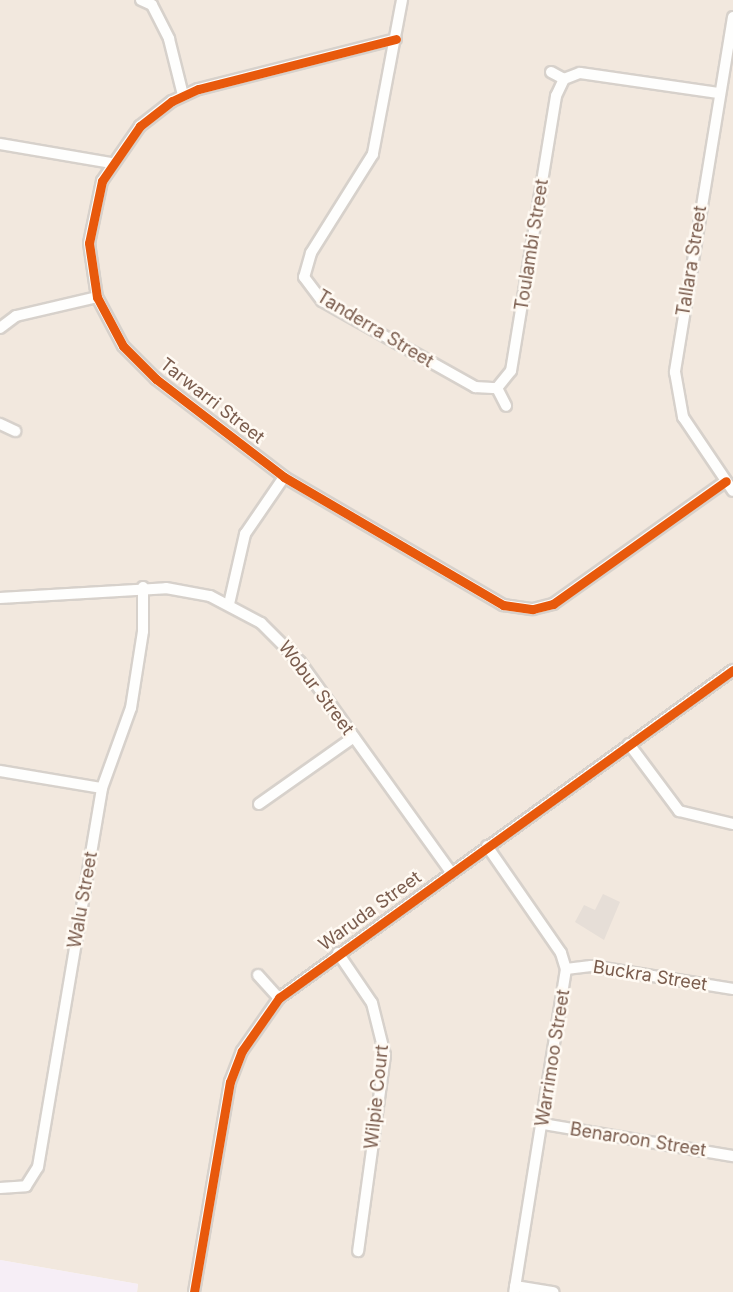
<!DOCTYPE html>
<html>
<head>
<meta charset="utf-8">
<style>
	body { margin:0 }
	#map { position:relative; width:733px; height:1292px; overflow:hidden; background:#f9f5f0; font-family:Inter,sans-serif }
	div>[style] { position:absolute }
	.residential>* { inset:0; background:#f2e8de }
	.education>* { inset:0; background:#f6eef6 }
	.building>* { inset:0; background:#e6ded7 }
	.roads { filter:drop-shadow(2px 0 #d7d1cb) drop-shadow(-2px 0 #d7d1cb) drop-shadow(0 2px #d7d1cb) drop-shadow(0 -2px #d7d1cb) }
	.minor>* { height:10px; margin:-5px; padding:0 5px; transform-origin:5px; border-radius:5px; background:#fefefd }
	.cycleway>* { height:9px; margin:-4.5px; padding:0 4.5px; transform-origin:4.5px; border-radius:4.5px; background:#e8590c }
	span { translate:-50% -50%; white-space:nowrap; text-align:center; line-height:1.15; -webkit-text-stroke:5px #fffaf3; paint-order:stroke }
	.street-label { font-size:18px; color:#7a5c4d }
</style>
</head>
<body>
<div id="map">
	<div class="residential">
		<i style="clip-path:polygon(0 0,733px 0,733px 1292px,137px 1292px,138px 1284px,0 1260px)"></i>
	</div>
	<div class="education">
		<i style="clip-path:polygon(0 1260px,138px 1284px,137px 1292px,0 1292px)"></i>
	</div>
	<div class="building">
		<i style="clip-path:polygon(603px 894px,620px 902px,604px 940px,575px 922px,584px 905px,595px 910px)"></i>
	</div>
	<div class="roads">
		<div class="minor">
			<i style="left:141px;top:0;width:12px;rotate:24deg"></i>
			<i style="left:152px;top:5px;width:38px;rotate:63deg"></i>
			<i style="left:169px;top:39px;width:58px;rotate:76deg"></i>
			<i style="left:402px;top:0;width:157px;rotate:100.7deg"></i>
			<i style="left:373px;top:154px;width:117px;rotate:122.1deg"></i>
			<i style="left:311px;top:253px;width:25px;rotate:106deg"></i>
			<i style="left:304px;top:277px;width:30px;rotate:53deg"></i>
			<i style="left:322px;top:301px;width:176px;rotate:29.3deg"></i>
			<i style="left:475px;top:387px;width:22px;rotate:3deg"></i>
			<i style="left:733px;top:17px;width:360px;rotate:99.3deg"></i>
			<i style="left:675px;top:372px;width:46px;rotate:79.9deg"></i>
			<i style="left:683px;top:417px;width:89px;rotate:56deg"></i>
			<i style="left:396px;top:39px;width:204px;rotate:165.8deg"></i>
			<i style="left:198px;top:89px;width:29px;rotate:155deg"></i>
			<i style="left:172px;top:101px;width:41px;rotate:142deg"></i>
			<i style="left:140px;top:126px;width:67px;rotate:124.6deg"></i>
			<i style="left:102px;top:181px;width:63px;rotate:101.8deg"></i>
			<i style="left:89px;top:243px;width:55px;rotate:81.6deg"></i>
			<i style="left:97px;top:297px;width:55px;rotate:62deg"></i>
			<i style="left:123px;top:346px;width:47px;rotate:45deg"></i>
			<i style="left:156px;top:379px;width:161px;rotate:37.4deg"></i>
			<i style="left:284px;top:477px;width:254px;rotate:30.3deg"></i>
			<i style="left:503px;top:605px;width:30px;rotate:8deg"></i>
			<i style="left:533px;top:609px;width:21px;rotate:-14deg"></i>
			<i style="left:553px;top:604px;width:212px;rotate:-35.4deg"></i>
			<i style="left:551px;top:72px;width:15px;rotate:28deg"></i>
			<i style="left:0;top:144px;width:113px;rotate:9.7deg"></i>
			<i style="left:0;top:328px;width:20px;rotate:-37deg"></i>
			<i style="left:16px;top:316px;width:83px;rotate:-13.2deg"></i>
			<i style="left:497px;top:388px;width:22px;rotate:-51deg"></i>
			<i style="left:511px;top:371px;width:279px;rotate:-80.7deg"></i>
			<i style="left:556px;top:96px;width:19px;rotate:-65deg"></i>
			<i style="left:564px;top:79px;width:17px;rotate:-21deg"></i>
			<i style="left:580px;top:73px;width:140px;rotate:8.2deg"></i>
			<i style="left:497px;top:388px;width:20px;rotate:63deg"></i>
			<i style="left:0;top:424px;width:17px;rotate:25deg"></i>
			<i style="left:0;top:598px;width:166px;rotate:-3.4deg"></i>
			<i style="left:166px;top:588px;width:45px;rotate:10.3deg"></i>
			<i style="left:210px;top:596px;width:58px;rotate:27.9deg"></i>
			<i style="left:261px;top:623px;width:55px;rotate:45deg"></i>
			<i style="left:300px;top:662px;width:259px;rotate:54.3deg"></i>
			<i style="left:229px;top:604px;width:72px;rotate:-77.1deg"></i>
			<i style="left:245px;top:534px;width:69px;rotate:-55.6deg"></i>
			<i style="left:629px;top:744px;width:84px;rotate:53.3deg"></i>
			<i style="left:679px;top:811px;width:56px;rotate:13.5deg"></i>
			<i style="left:0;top:771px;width:103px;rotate:9.5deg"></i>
			<i style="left:259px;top:804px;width:116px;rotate:-35.2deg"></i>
			<i style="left:487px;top:846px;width:130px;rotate:55.3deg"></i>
			<i style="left:561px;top:953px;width:17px;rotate:73deg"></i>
			<i style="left:566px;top:969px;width:327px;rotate:99.1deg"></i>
			<i style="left:338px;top:953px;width:60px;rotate:55.8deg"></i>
			<i style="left:372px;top:1003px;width:54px;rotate:76deg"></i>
			<i style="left:385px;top:1055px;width:198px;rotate:97.8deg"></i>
			<i style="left:566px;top:969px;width:25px;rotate:-7deg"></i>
			<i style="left:591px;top:966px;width:144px;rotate:9.2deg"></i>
			<i style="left:258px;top:975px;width:31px;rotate:48deg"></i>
			<i style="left:543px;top:1124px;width:193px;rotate:9.6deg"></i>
			<i style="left:0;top:1188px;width:26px;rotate:-4deg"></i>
			<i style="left:26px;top:1186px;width:22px;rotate:-58deg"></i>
			<i style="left:38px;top:1167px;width:384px;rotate:-80.4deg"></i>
			<i style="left:102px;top:788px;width:85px;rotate:-70.1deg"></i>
			<i style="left:131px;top:708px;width:78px;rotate:-81.1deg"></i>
			<i style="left:143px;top:631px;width:44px;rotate:-90deg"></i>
			<i style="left:515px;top:1286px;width:39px;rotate:9deg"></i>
			<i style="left:194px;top:1292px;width:213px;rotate:-80.3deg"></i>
			<i style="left:230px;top:1082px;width:33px;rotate:-69deg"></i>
			<i style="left:242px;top:1051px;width:65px;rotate:-55.1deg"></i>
			<i style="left:279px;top:998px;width:560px;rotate:-35.85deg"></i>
		</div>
	</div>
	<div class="cycleway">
		<i style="left:396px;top:39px;width:204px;rotate:165.8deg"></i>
		<i style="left:198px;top:89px;width:29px;rotate:155deg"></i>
		<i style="left:172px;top:101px;width:41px;rotate:142deg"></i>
		<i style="left:140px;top:126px;width:67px;rotate:124.6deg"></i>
		<i style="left:102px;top:181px;width:63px;rotate:101.8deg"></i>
		<i style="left:89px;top:243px;width:55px;rotate:81.6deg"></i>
		<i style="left:97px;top:297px;width:55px;rotate:62deg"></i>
		<i style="left:123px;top:346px;width:47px;rotate:45deg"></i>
		<i style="left:156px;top:379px;width:161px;rotate:37.4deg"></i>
		<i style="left:284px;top:477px;width:254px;rotate:30.3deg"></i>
		<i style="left:503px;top:605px;width:30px;rotate:8deg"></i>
		<i style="left:533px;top:609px;width:21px;rotate:-14deg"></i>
		<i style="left:553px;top:604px;width:212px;rotate:-35.4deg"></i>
		<i style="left:194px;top:1292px;width:213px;rotate:-80.3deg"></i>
		<i style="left:230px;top:1082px;width:33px;rotate:-69deg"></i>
		<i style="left:242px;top:1051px;width:65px;rotate:-55.1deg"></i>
		<i style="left:279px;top:998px;width:560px;rotate:-35.85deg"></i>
	</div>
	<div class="street-label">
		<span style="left:532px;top:245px;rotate:-81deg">Toulambi Street</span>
		<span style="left:692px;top:261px;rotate:-81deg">Tallara Street</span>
		<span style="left:375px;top:329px;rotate:31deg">Tanderra Street</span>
		<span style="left:212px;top:401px;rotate:38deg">Tarwarri Street</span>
		<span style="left:316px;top:688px;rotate:53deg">Wobur Street</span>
		<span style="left:83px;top:900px;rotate:-80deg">Walu Street</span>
		<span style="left:370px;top:911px;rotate:-36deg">Waruda Street</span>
		<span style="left:650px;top:976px;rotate:9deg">Buckra Street</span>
		<span style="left:553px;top:1058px;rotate:-81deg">Warrimoo Street</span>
		<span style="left:377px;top:1097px;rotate:-84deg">Wilpie Court</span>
		<span style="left:638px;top:1140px;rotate:9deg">Benaroon Street</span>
	</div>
</div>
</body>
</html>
